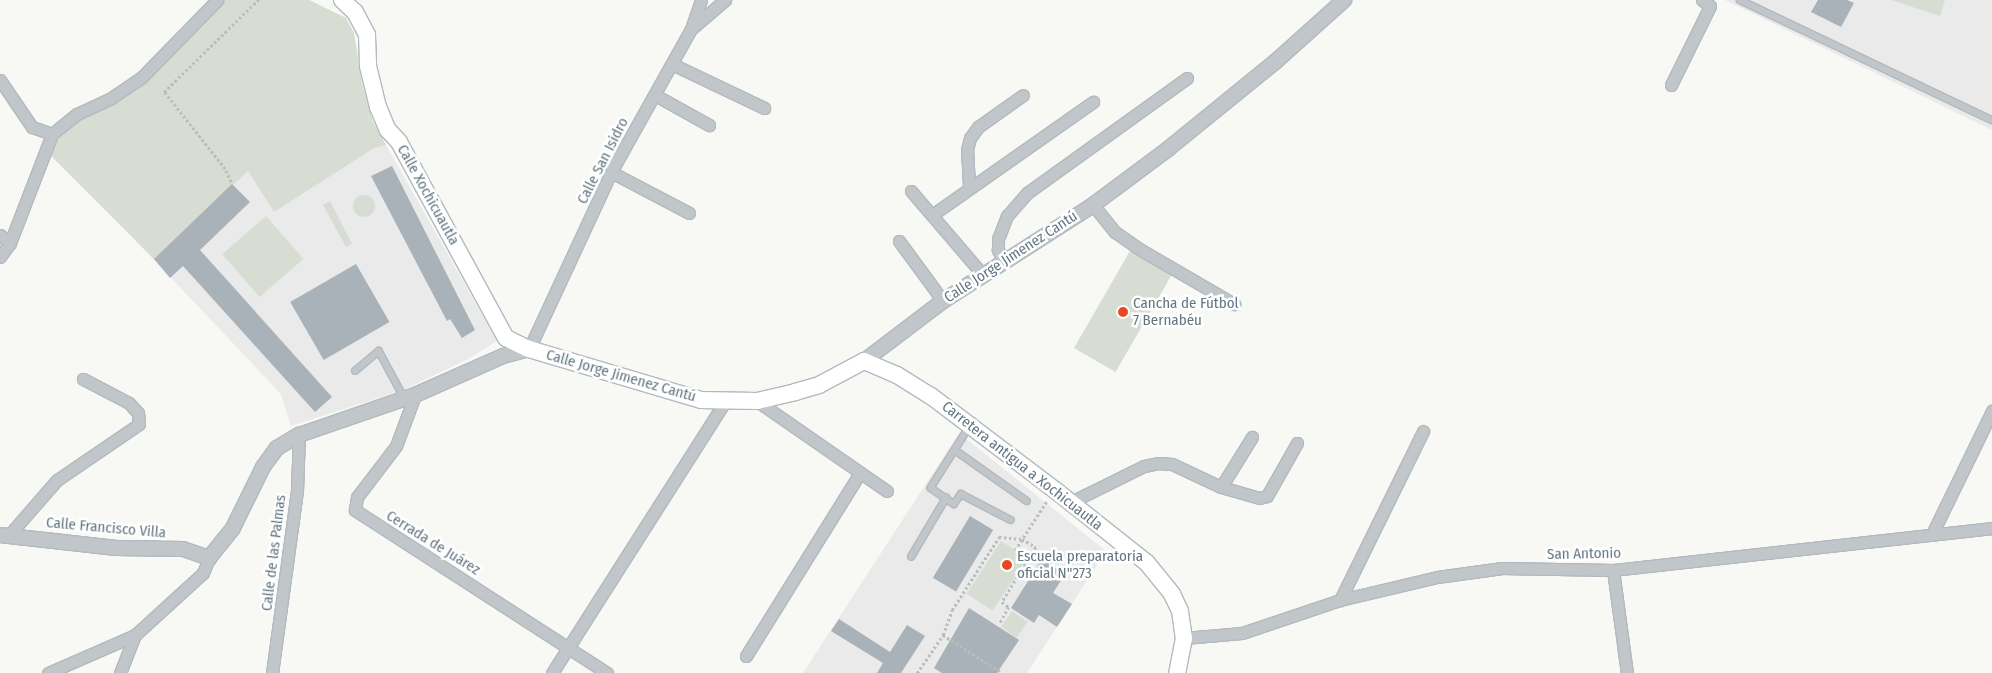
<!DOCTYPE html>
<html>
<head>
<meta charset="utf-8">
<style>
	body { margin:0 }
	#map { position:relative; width:1992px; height:673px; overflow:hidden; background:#f8f8f5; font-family:"Fira Sans Condensed",sans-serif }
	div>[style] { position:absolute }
	.built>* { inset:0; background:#e9eae9 }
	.green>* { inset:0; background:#d8ddd4; transform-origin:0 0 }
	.round { border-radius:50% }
	.building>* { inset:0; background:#a8b2b8; transform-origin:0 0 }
	.path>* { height:2.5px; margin-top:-1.25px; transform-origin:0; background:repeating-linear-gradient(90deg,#b9bdc0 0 2.5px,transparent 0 5px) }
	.roads { filter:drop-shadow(1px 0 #b3babf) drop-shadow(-1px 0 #b3babf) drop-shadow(0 1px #b3babf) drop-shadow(0 -1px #b3babf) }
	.service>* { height:5.5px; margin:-2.75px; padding:0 2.75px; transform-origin:2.75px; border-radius:2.75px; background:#c1c6ca }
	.minor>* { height:11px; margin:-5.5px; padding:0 5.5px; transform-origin:5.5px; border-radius:5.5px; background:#c1c6ca }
	.tertiary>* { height:14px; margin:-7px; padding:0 7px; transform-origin:7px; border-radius:7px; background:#c1c6ca }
	.secondary>* { height:16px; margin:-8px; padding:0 8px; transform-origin:8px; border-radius:8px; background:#fff }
	.dots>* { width:14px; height:14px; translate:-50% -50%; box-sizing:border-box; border:2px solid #fff; border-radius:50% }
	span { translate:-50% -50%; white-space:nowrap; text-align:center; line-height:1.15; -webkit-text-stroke:5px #fff; paint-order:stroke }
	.street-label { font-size:15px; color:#627682 }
	.poi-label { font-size:15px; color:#627682 }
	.left { translate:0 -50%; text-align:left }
</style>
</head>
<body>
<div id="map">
	<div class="built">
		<i style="clip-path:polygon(223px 0,309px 0,346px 18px,354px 33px,362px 84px,373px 122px,497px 341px,468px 359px,403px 390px,291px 426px,281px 394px,125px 229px,80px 118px,150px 79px)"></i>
		<i style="clip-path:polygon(1725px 0,1992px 0,1992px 130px)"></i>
		<i style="clip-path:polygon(959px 433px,1106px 551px,1027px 673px,803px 673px)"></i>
	</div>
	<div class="green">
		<i style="clip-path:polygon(223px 0,309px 0,346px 18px,354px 33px,362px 84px,373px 122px,386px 145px,374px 148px,274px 212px,248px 171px,154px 259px,50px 155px,56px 134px,150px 79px)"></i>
		<i style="clip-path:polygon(1891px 0,1945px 0,1940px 16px)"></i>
		<i class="round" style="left:353px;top:195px;width:22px;height:22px"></i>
		<i style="clip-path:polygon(330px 201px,352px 244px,346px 247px,323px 205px)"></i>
		<i style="left:266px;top:216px;width:57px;height:58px;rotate:49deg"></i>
		<i style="left:1130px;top:251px;width:48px;height:112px;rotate:30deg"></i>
		<i style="left:1001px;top:541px;width:31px;height:63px;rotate:33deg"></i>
		<i style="left:1012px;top:611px;width:19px;height:19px;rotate:35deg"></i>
	</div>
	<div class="building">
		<i style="clip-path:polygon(1818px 0,1847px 0,1854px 3px,1841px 27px,1811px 12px)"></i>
		<i style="clip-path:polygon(392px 166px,475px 330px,462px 338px,450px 319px,447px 321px,371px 176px)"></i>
		<i style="clip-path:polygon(232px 184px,250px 202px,200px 250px,332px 397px,315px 412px,183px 266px,170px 278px,154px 259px)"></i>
		<i style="left:356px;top:264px;width:67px;height:76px;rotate:60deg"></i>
		<i style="left:970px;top:516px;width:27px;height:72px;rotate:31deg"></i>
		<i style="clip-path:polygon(1042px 559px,1065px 574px,1053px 593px,1072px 604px,1057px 627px,1039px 615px,1034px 623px,1011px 608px)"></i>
		<i style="clip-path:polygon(969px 608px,1019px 640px,997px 673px,942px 673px,934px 668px)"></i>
		<i style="clip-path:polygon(839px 619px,890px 652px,907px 625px,925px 636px,901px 673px,877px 673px,883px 663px,831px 631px)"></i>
	</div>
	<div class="path">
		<i style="left:231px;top:182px;width:14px;rotate:-115deg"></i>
		<i style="left:225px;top:169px;width:98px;rotate:-128.4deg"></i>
		<i style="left:164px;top:92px;width:132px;rotate:-44.4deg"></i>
		<i style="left:1015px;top:550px;width:59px;rotate:-56.9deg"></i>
		<i style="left:943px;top:635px;width:69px;rotate:32.5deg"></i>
		<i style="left:917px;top:673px;width:46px;rotate:-55.6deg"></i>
		<i style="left:943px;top:635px;width:27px;rotate:-70deg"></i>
		<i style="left:952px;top:610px;width:87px;rotate:-57.2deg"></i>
		<i style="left:999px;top:537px;width:23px;rotate:5deg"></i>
		<i style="left:1022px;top:539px;width:16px;rotate:30deg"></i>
		<i style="left:1036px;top:547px;width:65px;rotate:121.7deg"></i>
		<i style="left:1002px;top:602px;width:9px;rotate:36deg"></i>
		<i style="left:1009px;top:607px;width:18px;rotate:119deg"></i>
	</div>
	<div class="roads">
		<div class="service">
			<i style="left:1740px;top:0;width:279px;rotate:25.5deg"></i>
			<i style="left:355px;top:371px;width:31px;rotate:-40deg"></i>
			<i style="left:379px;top:351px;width:55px;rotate:61.6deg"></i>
			<i style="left:969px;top:428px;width:71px;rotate:122.3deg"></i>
			<i style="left:931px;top:488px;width:28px;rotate:35deg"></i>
			<i style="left:954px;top:504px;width:12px;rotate:-55deg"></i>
			<i style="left:961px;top:494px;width:56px;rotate:27.5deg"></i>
			<i style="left:955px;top:450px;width:88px;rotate:35.3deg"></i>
			<i style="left:911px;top:557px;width:69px;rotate:-59.3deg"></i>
		</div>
		<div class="minor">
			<i style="left:691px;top:29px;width:31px;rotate:-71deg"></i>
			<i style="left:674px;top:65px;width:100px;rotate:25.5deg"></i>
			<i style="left:0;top:80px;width:57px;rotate:55.8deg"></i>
			<i style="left:32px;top:127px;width:21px;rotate:19deg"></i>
			<i style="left:52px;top:134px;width:117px;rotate:111.1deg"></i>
			<i style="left:10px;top:243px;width:17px;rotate:126deg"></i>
			<i style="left:1671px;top:85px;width:88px;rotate:-63.7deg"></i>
			<i style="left:1710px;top:6px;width:10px;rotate:-143deg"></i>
			<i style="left:655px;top:95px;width:62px;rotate:29.1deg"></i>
			<i style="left:52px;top:134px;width:32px;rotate:-39deg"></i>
			<i style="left:77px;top:114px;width:38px;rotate:-25deg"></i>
			<i style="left:111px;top:98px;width:36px;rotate:-34deg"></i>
			<i style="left:141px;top:78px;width:109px;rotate:-45.7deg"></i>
			<i style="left:611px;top:172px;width:88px;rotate:27.7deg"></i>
			<i style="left:969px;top:186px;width:36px;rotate:-93deg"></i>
			<i style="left:967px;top:150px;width:12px;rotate:-76deg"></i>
			<i style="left:970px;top:138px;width:14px;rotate:-54deg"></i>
			<i style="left:978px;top:127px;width:55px;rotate:-35.4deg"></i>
			<i style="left:911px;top:191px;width:111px;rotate:49.4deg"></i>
			<i style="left:1093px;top:205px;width:35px;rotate:51deg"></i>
			<i style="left:1115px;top:232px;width:32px;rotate:35deg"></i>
			<i style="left:1141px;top:250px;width:108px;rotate:30.1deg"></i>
			<i style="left:932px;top:215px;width:197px;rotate:-35.1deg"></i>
			<i style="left:0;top:235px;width:13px;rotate:39deg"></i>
			<i style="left:899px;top:241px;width:74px;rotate:53.7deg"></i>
			<i style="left:1004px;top:261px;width:13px;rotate:-119deg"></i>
			<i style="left:998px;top:250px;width:11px;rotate:-90deg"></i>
			<i style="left:998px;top:239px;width:25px;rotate:-69deg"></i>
			<i style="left:1007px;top:216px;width:30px;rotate:-49deg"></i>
			<i style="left:1027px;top:193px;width:197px;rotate:-35.7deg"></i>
			<i style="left:529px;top:349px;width:195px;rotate:-65.1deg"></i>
			<i style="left:611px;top:172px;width:164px;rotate:-60.8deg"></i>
			<i style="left:691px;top:29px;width:45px;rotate:-40.5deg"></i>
			<i style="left:415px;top:395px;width:54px;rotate:110.4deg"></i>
			<i style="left:396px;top:446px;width:64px;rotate:127.4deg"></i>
			<i style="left:357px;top:497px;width:13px;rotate:99deg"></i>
			<i style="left:355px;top:510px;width:300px;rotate:32.9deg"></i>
			<i style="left:757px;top:401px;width:158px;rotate:34.7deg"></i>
			<i style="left:1221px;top:487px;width:59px;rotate:-58.2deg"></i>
			<i style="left:1071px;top:502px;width:81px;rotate:-26.3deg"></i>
			<i style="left:1144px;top:466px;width:14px;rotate:-12deg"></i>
			<i style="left:1158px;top:463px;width:14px;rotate:4deg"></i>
			<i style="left:1172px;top:464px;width:54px;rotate:25.1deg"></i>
			<i style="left:1221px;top:487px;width:40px;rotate:16deg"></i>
			<i style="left:1259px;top:498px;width:8px;rotate:-14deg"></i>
			<i style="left:1267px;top:496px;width:61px;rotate:-60.5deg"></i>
			<i style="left:1933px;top:532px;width:135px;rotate:-64deg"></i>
			<i style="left:9px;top:535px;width:73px;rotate:-48.9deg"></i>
			<i style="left:57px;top:480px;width:99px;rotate:-34.3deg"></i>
			<i style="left:139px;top:424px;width:11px;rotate:-95deg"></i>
			<i style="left:138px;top:413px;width:13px;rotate:-132deg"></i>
			<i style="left:129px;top:403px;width:52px;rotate:-152.4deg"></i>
			<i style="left:1613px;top:570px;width:104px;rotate:82.3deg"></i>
			<i style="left:1340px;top:600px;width:188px;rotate:-63.8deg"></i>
			<i style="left:1184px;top:638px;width:58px;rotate:-4.9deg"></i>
			<i style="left:1242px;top:633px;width:103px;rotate:-18.6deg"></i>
			<i style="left:1340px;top:600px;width:100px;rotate:-13.3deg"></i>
			<i style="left:1437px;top:577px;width:66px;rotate:-7.9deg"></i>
			<i style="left:1502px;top:568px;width:111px;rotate:1deg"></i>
			<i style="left:1613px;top:570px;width:381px;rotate:-6.3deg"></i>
			<i style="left:746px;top:656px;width:216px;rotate:-58.1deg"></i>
			<i style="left:48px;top:673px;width:95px;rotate:-23.6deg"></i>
			<i style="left:120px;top:673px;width:41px;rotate:-68.5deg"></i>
			<i style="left:135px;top:635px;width:92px;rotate:-42.4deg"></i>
			<i style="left:203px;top:573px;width:16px;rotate:-68deg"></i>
			<i style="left:272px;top:673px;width:184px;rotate:-82.2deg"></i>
			<i style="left:297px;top:491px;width:56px;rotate:-88deg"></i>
			<i style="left:552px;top:673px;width:322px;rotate:-57.5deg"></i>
		</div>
		<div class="tertiary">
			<i style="left:864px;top:361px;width:99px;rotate:-37.2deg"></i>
			<i style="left:943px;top:301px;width:178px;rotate:-32.6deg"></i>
			<i style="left:1093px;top:205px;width:94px;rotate:-36.7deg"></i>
			<i style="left:1168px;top:149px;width:138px;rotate:-39.1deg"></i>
			<i style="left:1275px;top:62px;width:93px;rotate:-41.9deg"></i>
			<i style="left:0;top:535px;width:117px;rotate:6.4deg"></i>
			<i style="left:116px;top:548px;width:67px;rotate:0.9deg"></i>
			<i style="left:183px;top:549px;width:28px;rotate:19deg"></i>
			<i style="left:209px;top:558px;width:38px;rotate:-51deg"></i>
			<i style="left:233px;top:528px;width:68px;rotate:-63.8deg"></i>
			<i style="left:263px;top:467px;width:24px;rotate:-54deg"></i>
			<i style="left:277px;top:448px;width:26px;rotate:-31deg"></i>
			<i style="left:299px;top:435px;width:123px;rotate:-19deg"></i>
			<i style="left:415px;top:395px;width:96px;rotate:-23.9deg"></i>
			<i style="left:503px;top:356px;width:27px;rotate:-15deg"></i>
		</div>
		<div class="secondary">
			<i style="left:342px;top:0;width:18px;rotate:43deg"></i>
			<i style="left:355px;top:12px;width:26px;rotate:62deg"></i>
			<i style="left:367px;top:35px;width:31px;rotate:88deg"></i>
			<i style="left:368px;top:66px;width:42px;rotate:76.3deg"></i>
			<i style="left:378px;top:107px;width:25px;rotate:67deg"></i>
			<i style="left:388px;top:130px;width:16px;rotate:47deg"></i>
			<i style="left:399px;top:142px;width:223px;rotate:61.4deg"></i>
			<i style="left:506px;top:338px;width:25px;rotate:26deg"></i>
			<i style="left:529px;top:349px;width:179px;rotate:16.5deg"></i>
			<i style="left:701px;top:400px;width:56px;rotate:1deg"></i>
			<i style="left:757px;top:401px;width:39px;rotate:-13deg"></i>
			<i style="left:795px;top:392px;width:25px;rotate:-16deg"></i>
			<i style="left:819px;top:385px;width:51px;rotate:-28.1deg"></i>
			<i style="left:864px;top:361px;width:36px;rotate:23deg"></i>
			<i style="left:897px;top:375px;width:40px;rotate:32deg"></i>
			<i style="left:931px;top:396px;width:156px;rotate:37.2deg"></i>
			<i style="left:1055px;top:490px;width:117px;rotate:38.4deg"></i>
			<i style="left:1147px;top:563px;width:40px;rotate:51deg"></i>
			<i style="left:1172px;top:594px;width:19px;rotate:65deg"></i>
			<i style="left:1180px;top:611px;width:27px;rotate:82deg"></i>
			<i style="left:1184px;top:638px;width:36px;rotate:101deg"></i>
		</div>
	</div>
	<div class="dots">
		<i style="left:1123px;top:312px;background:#ea4724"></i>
		<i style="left:1007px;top:565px;background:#ea4724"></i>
	</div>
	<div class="street-label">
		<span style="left:603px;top:161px;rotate:-63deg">Calle San Isidro</span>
		<span style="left:428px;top:195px;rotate:61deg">Calle Xochicuautla</span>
		<span style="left:1011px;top:257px;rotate:-33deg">Calle Jorge Jimenez Cantú</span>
		<span style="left:621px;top:376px;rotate:16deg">Calle Jorge Jimenez Cantú</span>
		<span style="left:1022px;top:466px;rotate:38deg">Carretera antigua a Xochicuautla</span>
		<span style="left:106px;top:528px;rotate:5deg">Calle Francisco Villa</span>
		<span style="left:433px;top:543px;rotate:32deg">Cerrada de Juárez</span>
		<span style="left:274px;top:553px;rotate:-83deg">Calle de las Palmas</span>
		<span style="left:1584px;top:554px;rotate:-1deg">San Antonio</span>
	</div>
	<div class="poi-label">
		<span class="left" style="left:1133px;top:312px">Cancha de Fútbol<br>7 Bernabéu</span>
		<span class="left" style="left:1017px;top:565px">Escuela preparatoria<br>oficial N"273</span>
	</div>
</div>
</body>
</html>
